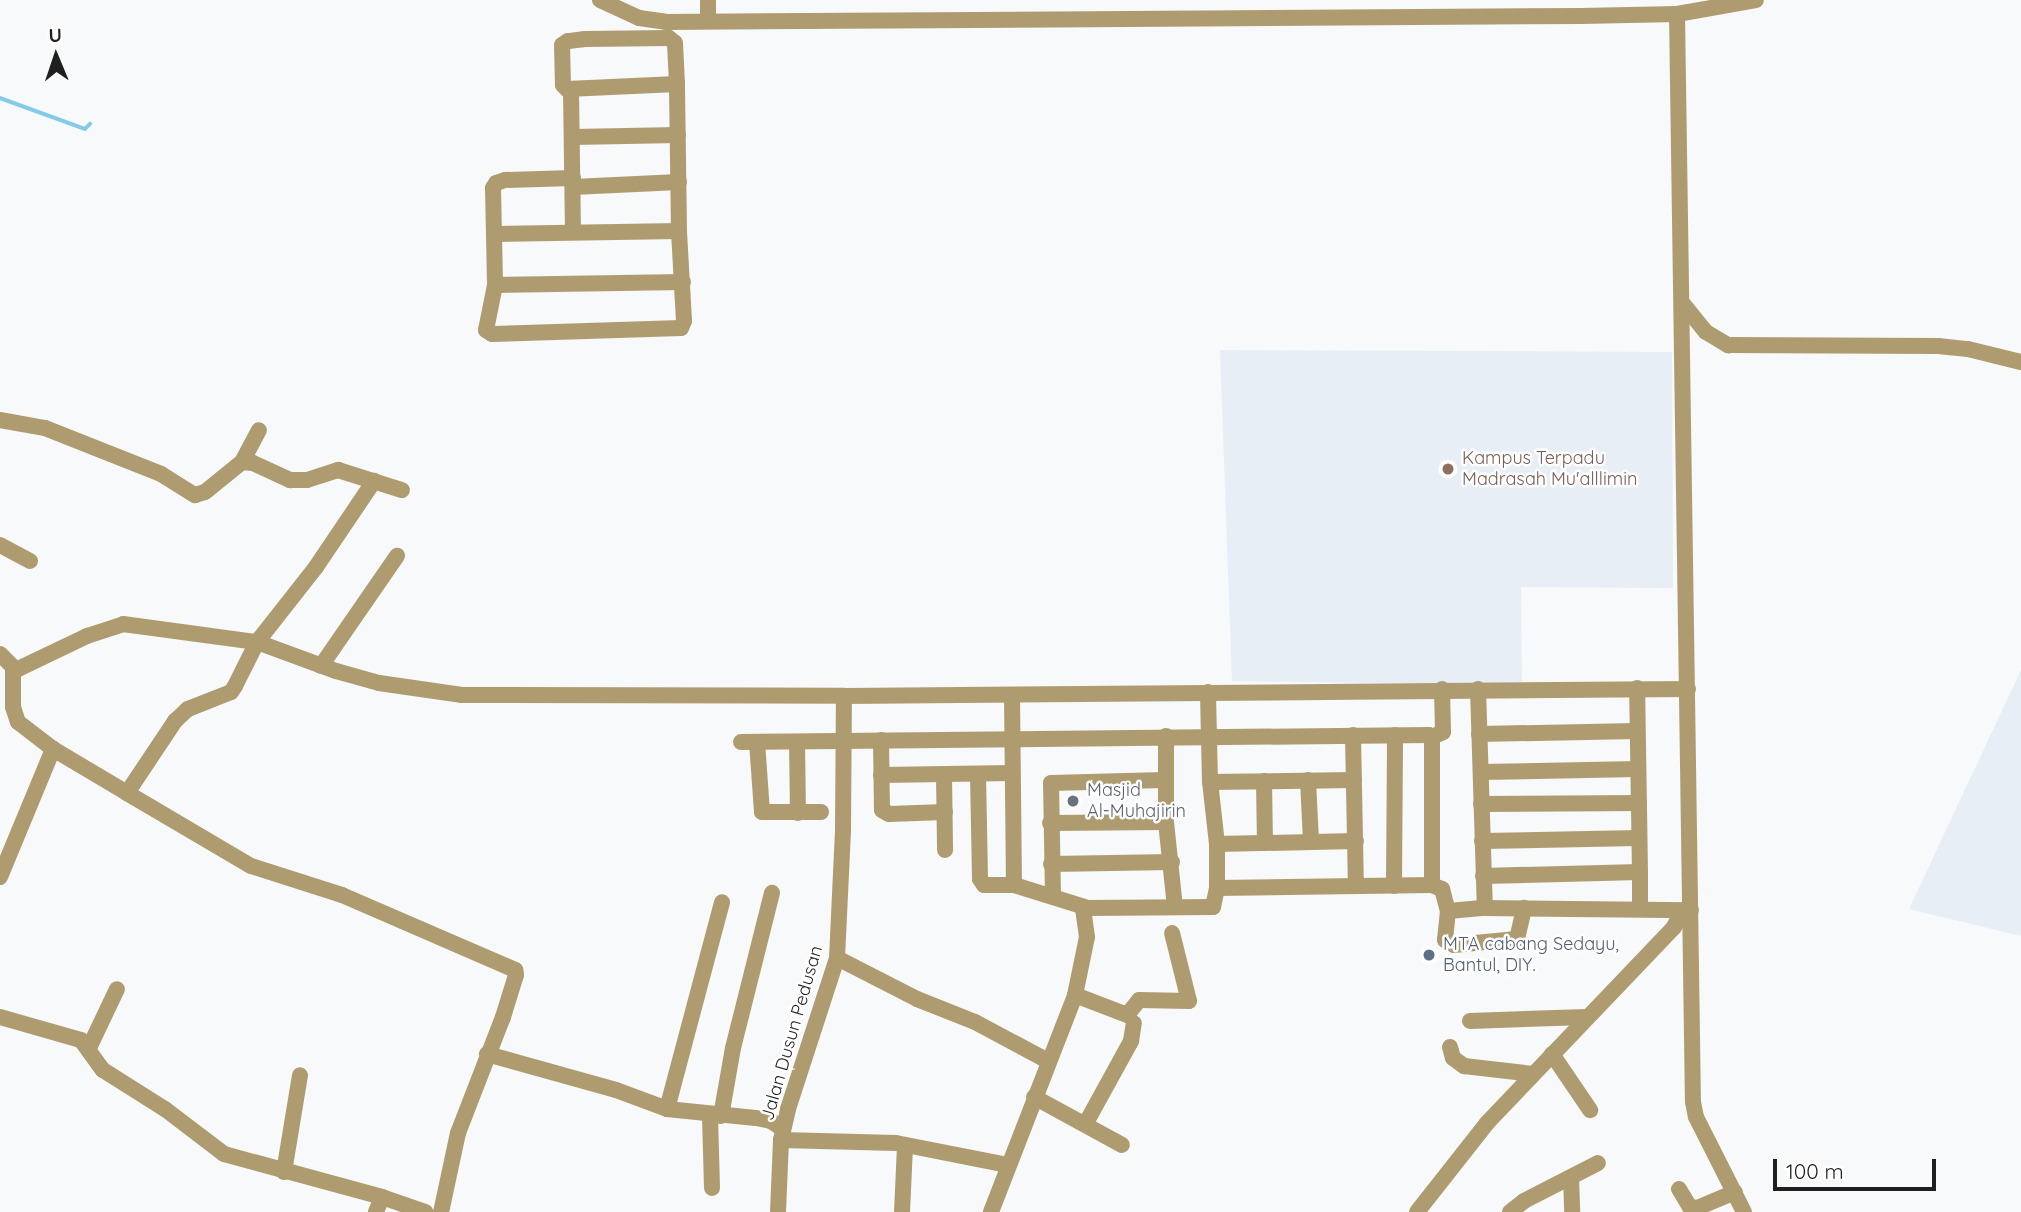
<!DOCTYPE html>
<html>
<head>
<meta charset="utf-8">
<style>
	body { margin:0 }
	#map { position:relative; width:2021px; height:1212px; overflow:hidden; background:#f7f9fa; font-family:Quicksand,sans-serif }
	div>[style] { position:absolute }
	.built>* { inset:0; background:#e8eef6 }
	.stream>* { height:3.5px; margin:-1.75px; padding:0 1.75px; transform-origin:1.75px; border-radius:1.75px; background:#85cbe7 }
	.minor>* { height:16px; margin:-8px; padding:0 8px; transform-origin:8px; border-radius:8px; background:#ae9c70 }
	.dots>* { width:19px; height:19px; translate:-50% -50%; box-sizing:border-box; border:4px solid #fff; border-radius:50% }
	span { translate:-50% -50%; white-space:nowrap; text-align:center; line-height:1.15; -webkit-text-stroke:5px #fff; paint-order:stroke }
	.education-label { font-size:18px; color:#785e54 }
	.left { translate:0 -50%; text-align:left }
	.worship-label { font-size:18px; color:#5b616d }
	.service-label { font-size:18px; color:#4e5e75 }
	.street-label { font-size:18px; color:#1f1f20 }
	.north { position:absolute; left:21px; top:21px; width:70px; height:70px; -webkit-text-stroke:5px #fff; paint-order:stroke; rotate:358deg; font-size:19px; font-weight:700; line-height:28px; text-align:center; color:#1f1f20 }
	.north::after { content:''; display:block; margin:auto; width:24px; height:32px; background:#1f1f20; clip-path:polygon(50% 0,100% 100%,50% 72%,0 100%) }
	.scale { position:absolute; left:1773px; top:1159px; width:163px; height:32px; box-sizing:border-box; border:4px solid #1f1f20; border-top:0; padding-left:9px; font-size:21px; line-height:24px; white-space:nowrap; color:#1f1f20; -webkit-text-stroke:5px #fff; paint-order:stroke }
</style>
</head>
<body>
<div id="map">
	<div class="built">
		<i style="clip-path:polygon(1220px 350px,1672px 352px,1673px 588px,1521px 587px,1522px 685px,1232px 681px)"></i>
		<i style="clip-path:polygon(2021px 670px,2021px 936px,1909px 909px)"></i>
	</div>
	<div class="stream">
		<i style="left:0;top:98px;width:90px;rotate:20deg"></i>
		<i style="left:85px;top:129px;width:7px;rotate:-45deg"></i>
	</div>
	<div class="minor">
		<i style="left:600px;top:0;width:43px;rotate:24.8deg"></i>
		<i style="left:639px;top:18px;width:27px;rotate:8deg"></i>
		<i style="left:666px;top:22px;width:915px;rotate:-0.38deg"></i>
		<i style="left:1581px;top:16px;width:96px;rotate:-1.2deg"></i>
		<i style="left:1677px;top:14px;width:80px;rotate:-10deg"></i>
		<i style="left:1677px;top:14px;width:1088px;rotate:89.16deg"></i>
		<i style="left:1693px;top:1102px;width:15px;rotate:79deg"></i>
		<i style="left:1696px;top:1117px;width:106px;rotate:63.2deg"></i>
		<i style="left:708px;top:21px;width:21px;rotate:-90deg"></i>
		<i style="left:571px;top:90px;width:142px;rotate:89.2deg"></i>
		<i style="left:573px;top:137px;width:105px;rotate:-1.1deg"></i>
		<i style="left:573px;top:178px;width:68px;rotate:178.3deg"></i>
		<i style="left:505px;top:180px;width:9px;rotate:162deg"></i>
		<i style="left:496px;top:183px;width:6px;rotate:121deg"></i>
		<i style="left:493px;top:188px;width:97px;rotate:88.8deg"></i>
		<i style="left:495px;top:285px;width:46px;rotate:101.3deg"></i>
		<i style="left:486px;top:330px;width:7px;rotate:34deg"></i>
		<i style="left:492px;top:334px;width:189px;rotate:-1.8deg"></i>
		<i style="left:681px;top:328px;width:8px;rotate:-67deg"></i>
		<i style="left:684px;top:321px;width:90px;rotate:-93.2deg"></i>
		<i style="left:679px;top:231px;width:147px;rotate:-90.8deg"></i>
		<i style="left:677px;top:84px;width:41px;rotate:-92.8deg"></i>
		<i style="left:675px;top:43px;width:8px;rotate:-140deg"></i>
		<i style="left:669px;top:38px;width:84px;rotate:179.3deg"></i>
		<i style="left:585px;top:39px;width:17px;rotate:173deg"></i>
		<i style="left:568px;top:41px;width:7px;rotate:146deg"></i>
		<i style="left:562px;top:45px;width:40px;rotate:88.6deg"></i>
		<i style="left:563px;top:85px;width:6px;rotate:45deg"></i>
		<i style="left:567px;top:89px;width:110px;rotate:-2.6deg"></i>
		<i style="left:573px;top:187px;width:106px;rotate:-2.7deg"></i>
		<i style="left:494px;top:234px;width:185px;rotate:-0.9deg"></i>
		<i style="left:495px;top:285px;width:188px;rotate:-0.9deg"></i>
		<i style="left:1684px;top:305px;width:35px;rotate:51deg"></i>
		<i style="left:1706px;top:332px;width:26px;rotate:31deg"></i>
		<i style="left:1728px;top:345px;width:210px;rotate:0.3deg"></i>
		<i style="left:1938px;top:346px;width:30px;rotate:6deg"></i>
		<i style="left:1968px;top:349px;width:55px;rotate:13.8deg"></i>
		<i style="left:0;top:420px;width:46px;rotate:10.1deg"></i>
		<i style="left:45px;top:428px;width:125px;rotate:21.6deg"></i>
		<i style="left:161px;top:474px;width:40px;rotate:32deg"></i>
		<i style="left:195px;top:495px;width:10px;rotate:-17deg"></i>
		<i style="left:205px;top:492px;width:48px;rotate:-39deg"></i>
		<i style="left:242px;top:462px;width:11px;rotate:5deg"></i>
		<i style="left:253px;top:463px;width:41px;rotate:24.7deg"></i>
		<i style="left:290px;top:480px;width:17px"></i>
		<i style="left:307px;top:480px;width:33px;rotate:-18deg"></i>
		<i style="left:338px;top:470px;width:67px;rotate:17.4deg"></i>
		<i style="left:242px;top:462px;width:36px;rotate:-62deg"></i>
		<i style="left:0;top:545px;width:34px;rotate:28deg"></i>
		<i style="left:0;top:654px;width:23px;rotate:45deg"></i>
		<i style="left:16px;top:670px;width:79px;rotate:-25.6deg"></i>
		<i style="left:87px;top:636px;width:38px;rotate:-18deg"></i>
		<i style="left:123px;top:624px;width:135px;rotate:7.7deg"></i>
		<i style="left:257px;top:642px;width:84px;rotate:20.2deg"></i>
		<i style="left:336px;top:671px;width:45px;rotate:15.6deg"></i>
		<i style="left:379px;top:683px;width:84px;rotate:8.2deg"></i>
		<i style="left:462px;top:695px;width:382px;rotate:0.1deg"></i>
		<i style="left:844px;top:696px;width:844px;rotate:-0.48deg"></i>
		<i style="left:321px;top:666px;width:134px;rotate:-55.4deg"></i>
		<i style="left:13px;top:670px;width:37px;rotate:90deg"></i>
		<i style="left:13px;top:707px;width:16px;rotate:72deg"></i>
		<i style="left:18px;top:722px;width:44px;rotate:37.6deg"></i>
		<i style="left:53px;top:749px;width:86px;rotate:30.7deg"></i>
		<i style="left:127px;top:793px;width:144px;rotate:30.5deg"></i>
		<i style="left:251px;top:866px;width:96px;rotate:17.7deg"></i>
		<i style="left:342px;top:895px;width:189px;rotate:23.4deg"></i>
		<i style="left:515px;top:970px;width:5px;rotate:79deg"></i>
		<i style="left:516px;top:975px;width:44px;rotate:107.2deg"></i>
		<i style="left:503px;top:1017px;width:124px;rotate:111.2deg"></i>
		<i style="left:458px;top:1133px;width:81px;rotate:102.1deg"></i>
		<i style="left:1478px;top:689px;width:219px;rotate:88.2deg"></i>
		<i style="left:1012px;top:695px;width:190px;rotate:89.4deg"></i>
		<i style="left:1479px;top:734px;width:158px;rotate:-1.1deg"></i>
		<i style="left:1353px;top:735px;width:151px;rotate:88.9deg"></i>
		<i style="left:1166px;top:736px;width:86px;rotate:90deg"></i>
		<i style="left:1166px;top:822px;width:85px;rotate:84deg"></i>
		<i style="left:1432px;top:737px;width:12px;rotate:-24deg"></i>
		<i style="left:1443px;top:732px;width:43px;rotate:-91.3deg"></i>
		<i style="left:881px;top:740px;width:70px;rotate:89.2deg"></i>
		<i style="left:882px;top:810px;width:8px;rotate:30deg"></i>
		<i style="left:889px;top:814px;width:56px;rotate:-2deg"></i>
		<i style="left:741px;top:742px;width:688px;rotate:-0.58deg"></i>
		<i style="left:1429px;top:735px;width:6px;rotate:59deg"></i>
		<i style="left:1432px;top:740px;width:145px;rotate:90deg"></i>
		<i style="left:757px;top:742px;width:70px;rotate:85.9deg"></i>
		<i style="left:762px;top:812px;width:59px"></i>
		<i style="left:797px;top:742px;width:71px;rotate:89.2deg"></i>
		<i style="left:1481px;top:772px;width:157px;rotate:-1.1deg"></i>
		<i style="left:978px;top:774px;width:105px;rotate:88.9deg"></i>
		<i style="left:980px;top:879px;width:7px;rotate:56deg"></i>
		<i style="left:984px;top:885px;width:30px"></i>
		<i style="left:1014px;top:885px;width:77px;rotate:17.3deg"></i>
		<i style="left:1088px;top:908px;width:125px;rotate:-0.5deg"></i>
		<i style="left:1213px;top:907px;width:19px;rotate:-78deg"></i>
		<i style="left:1217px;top:888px;width:44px;rotate:-90deg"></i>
		<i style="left:1217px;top:844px;width:62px;rotate:-96.4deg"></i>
		<i style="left:1210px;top:782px;width:90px;rotate:-91.3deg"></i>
		<i style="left:881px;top:775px;width:130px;rotate:-0.9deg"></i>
		<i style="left:944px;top:775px;width:75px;rotate:89.2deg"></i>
		<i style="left:1308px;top:780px;width:62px;rotate:87.2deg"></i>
		<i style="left:1264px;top:781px;width:62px;rotate:89.1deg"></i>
		<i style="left:1210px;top:782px;width:144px;rotate:-0.8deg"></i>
		<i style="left:127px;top:793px;width:87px;rotate:-56.3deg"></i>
		<i style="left:175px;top:721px;width:18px;rotate:-43deg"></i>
		<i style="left:188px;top:709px;width:46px;rotate:-21.6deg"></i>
		<i style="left:231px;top:692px;width:7px;rotate:-56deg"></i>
		<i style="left:235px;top:686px;width:49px;rotate:-63.4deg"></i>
		<i style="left:257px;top:642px;width:95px;rotate:-51.8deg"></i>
		<i style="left:316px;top:567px;width:104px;rotate:-56deg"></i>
		<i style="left:1481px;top:804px;width:158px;rotate:-0.4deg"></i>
		<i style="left:1050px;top:823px;width:116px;rotate:-0.5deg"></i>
		<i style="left:1482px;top:841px;width:157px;rotate:-1.1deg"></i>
		<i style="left:1217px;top:844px;width:139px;rotate:-1.2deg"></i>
		<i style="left:1051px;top:864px;width:121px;rotate:-0.9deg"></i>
		<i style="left:1640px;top:872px;width:37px;rotate:90deg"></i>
		<i style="left:1483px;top:876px;width:157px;rotate:-1.5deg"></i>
		<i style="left:1640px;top:872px;width:184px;rotate:-90.9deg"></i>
		<i style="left:0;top:877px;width:139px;rotate:-67.5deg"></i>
		<i style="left:1394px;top:886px;width:151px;rotate:-89.6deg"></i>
		<i style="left:1217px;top:888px;width:215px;rotate:-0.8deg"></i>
		<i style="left:1432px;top:885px;width:11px;rotate:22deg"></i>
		<i style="left:1442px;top:889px;width:23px;rotate:75deg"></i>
		<i style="left:1448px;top:911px;width:37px;rotate:-5deg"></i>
		<i style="left:1485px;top:908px;width:206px;rotate:0.6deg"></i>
		<i style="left:1053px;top:896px;width:113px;rotate:-91deg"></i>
		<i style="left:1051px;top:783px;width:113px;rotate:-1.5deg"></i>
		<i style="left:1448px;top:911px;width:29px;rotate:96deg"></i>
		<i style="left:1445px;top:940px;width:10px;rotate:29deg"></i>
		<i style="left:1454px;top:945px;width:63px;rotate:-5.4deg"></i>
		<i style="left:1517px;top:939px;width:32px;rotate:-77deg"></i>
		<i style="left:837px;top:958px;width:90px;rotate:27.1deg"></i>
		<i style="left:917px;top:999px;width:62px;rotate:21.6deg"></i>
		<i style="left:975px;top:1022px;width:83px;rotate:28.1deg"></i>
		<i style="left:1075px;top:995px;width:56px;rotate:21deg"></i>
		<i style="left:1127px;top:1015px;width:19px;rotate:-51deg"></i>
		<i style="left:1139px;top:1000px;width:50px;rotate:1.1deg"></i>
		<i style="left:1189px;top:1001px;width:70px;rotate:-104deg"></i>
		<i style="left:0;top:1017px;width:84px;rotate:15.9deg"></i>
		<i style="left:81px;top:1040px;width:37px;rotate:54deg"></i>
		<i style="left:103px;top:1070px;width:73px;rotate:32.2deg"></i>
		<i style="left:165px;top:1109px;width:74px;rotate:37.3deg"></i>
		<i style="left:224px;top:1154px;width:164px;rotate:15.2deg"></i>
		<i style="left:1470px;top:1021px;width:116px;rotate:-2deg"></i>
		<i style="left:1450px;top:1047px;width:11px;rotate:75deg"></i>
		<i style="left:1453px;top:1058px;width:14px;rotate:36deg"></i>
		<i style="left:1464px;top:1066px;width:69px;rotate:6.6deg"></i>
		<i style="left:89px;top:1048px;width:65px;rotate:-64.6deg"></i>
		<i style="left:487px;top:1054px;width:134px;rotate:15.6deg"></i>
		<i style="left:616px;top:1090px;width:54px;rotate:20.4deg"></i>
		<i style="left:667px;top:1109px;width:89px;rotate:5.8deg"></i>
		<i style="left:756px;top:1118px;width:15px;rotate:11deg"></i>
		<i style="left:771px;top:1121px;width:14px;rotate:34deg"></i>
		<i style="left:1552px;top:1054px;width:68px;rotate:55.8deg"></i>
		<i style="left:1034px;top:1097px;width:100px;rotate:28.6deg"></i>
		<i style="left:667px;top:1109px;width:214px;rotate:-75.1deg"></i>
		<i style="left:710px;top:1116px;width:72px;rotate:88.4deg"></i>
		<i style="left:721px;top:1116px;width:69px;rotate:-80deg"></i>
		<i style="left:733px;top:1048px;width:160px;rotate:-75.9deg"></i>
		<i style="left:1086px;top:1123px;width:94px;rotate:-61.2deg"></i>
		<i style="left:1131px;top:1041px;width:18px;rotate:-81deg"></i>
		<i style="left:781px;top:1140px;width:115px;rotate:1.5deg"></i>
		<i style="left:896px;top:1143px;width:113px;rotate:11.2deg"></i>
		<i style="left:284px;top:1172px;width:98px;rotate:-80.6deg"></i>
		<i style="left:1571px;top:1177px;width:35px;rotate:88deg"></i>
		<i style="left:1679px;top:1189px;width:21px;rotate:59deg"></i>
		<i style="left:1690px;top:1207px;width:7px;rotate:8deg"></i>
		<i style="left:1697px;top:1208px;width:41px;rotate:-22.8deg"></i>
		<i style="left:376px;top:1212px;width:16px;rotate:-68deg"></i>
		<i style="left:382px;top:1197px;width:46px;rotate:19.2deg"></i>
		<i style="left:778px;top:1212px;width:72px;rotate:-87.6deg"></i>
		<i style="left:781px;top:1140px;width:32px;rotate:-77deg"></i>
		<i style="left:788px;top:1109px;width:159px;rotate:-72deg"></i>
		<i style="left:837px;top:958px;width:128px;rotate:-87.3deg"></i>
		<i style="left:843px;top:830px;width:134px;rotate:-89.6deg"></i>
		<i style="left:902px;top:1212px;width:67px;rotate:-87.4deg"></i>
		<i style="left:991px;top:1212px;width:233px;rotate:-68.8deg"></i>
		<i style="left:1075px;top:995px;width:59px;rotate:-78.3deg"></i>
		<i style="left:1087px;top:937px;width:30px;rotate:-98deg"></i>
		<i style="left:1417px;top:1212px;width:113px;rotate:-51.8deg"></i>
		<i style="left:1487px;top:1123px;width:271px;rotate:-46.3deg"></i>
		<i style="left:1674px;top:927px;width:18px;rotate:-63deg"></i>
		<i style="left:1510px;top:1212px;width:18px;rotate:-38deg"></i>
		<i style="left:1524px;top:1201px;width:83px;rotate:-27.2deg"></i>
	</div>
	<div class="dots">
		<i style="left:1448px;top:469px;background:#8d6e63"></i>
		<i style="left:1073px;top:801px;background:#6b7280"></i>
		<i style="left:1429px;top:955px;background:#5c6f8a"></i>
	</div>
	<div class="education-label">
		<span class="left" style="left:1462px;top:469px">Kampus Terpadu<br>Madrasah Mu'alllimin</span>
	</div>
	<div class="worship-label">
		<span class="left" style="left:1087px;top:801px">Masjid<br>Al-Muhajirin</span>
	</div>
	<div class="service-label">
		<span class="left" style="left:1443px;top:955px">MTA cabang Sedayu,<br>Bantul, DIY.</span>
	</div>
	<div class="street-label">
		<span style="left:792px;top:1033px;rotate:-74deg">Jalan Dusun Pedusan</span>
	</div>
	<div class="north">U</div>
	<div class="scale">100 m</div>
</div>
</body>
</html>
